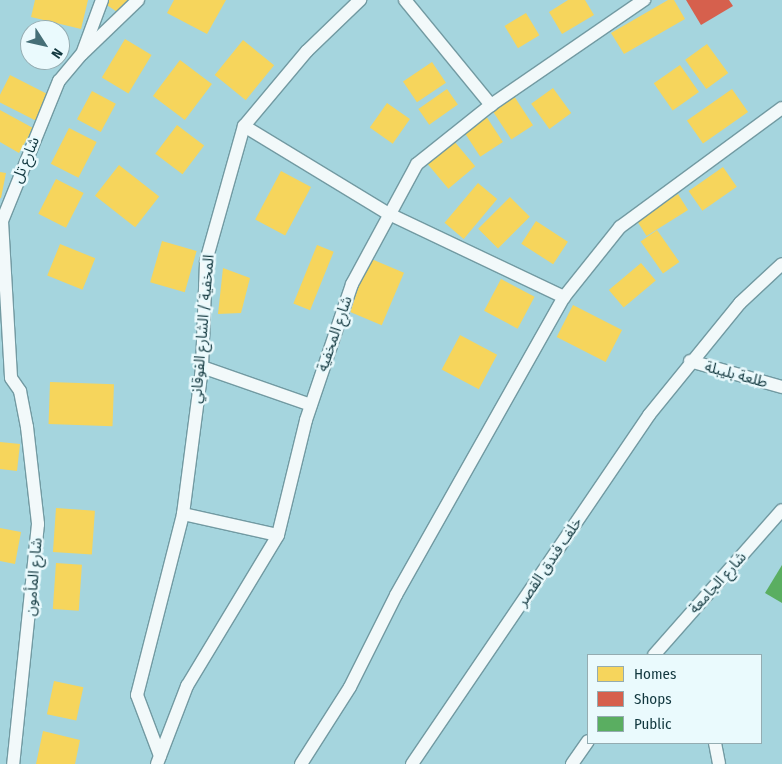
<!DOCTYPE html>
<html>
<head>
<meta charset="utf-8">
<style>
	body { margin:0 }
	#map { position:relative; width:782px; height:764px; overflow:hidden; background:#a5d5de; font-family:"Fira Sans Condensed","Noto Sans Arabic",sans-serif }
	div>[style] { position:absolute }
	.homes>* { inset:0; background:#f6d55c; transform-origin:0 0 }
	.shops>* { inset:0; background:#d6604d }
	.public>* { inset:0; background:#5aae61 }
	.roads { filter:drop-shadow(1px 0 #729aa2) drop-shadow(-1px 0 #729aa2) drop-shadow(0 1px #729aa2) drop-shadow(0 -1px #729aa2) }
	.street>* { height:12px; margin:-6px; padding:0 6px; transform-origin:6px; border-radius:6px; background:#f2f9fa }
	span { translate:-50% -50%; white-space:nowrap; text-align:center; line-height:1.15; -webkit-text-stroke:5px #eafafd; paint-order:stroke }
	.street-label { font-size:15px; color:#12383f }
	.legend { position:absolute; left:587px; top:654px; width:175px; height:90px; box-sizing:border-box; background:#eafafd; border:1px solid #94acb1; margin:0; padding:6px 9px; list-style:none; font-size:15px; color:#12383f }
	.legend li { display:flex; align-items:center; gap:10px; height:25px }
	.legend b { width:25px; border:1px solid #94acb1 }
	.north { position:absolute; left:20px; top:20px; width:50px; height:50px; box-sizing:border-box; background:#eafafd; border:1px solid #94acb1; border-radius:50%; rotate:125deg; font-size:14px; font-weight:700; line-height:20px; text-align:center; color:#12383f }
	.north::after { content:''; display:block; margin:auto; width:18px; height:22px; background:#456f77; clip-path:polygon(50% 0,100% 100%,50% 72%,0 100%) }
</style>
</head>
<body>
<div id="map">
	<div class="homes">
		<i style="clip-path:polygon(35px 0,88px 0,81px 29px,31px 17px)"></i>
		<i style="clip-path:polygon(106px 0,129px 0,120px 14px,104px 3px)"></i>
		<i style="clip-path:polygon(174px 0,226px 0,207px 34px,167px 13px)"></i>
		<i style="clip-path:polygon(568px 0,585px 0,594px 15px,562px 34px,549px 12px)"></i>
		<i style="clip-path:polygon(668px 0,674px 0,685px 19px,624px 54px,611px 33px)"></i>
		<i style="left:526px;top:13px;width:26px;height:25px;rotate:59deg"></i>
		<i style="left:125px;top:39px;width:31px;height:45px;rotate:31deg"></i>
		<i style="left:243px;top:40px;width:40px;height:45px;rotate:39deg"></i>
		<i style="left:707px;top:44px;width:36px;height:27px;rotate:54deg"></i>
		<i style="left:180px;top:60px;width:40px;height:45px;rotate:37deg"></i>
		<i style="left:432px;top:62px;width:25px;height:35px;rotate:56deg"></i>
		<i style="left:680px;top:65px;width:33px;height:32px;rotate:55deg"></i>
		<i style="left:10px;top:75px;width:44px;height:29px;rotate:27deg"></i>
		<i style="left:553px;top:88px;width:31px;height:27px;rotate:54deg"></i>
		<i style="left:447px;top:89px;width:19px;height:35px;rotate:55deg"></i>
		<i style="left:732px;top:89px;width:28px;height:55px;rotate:55deg"></i>
		<i style="left:92px;top:91px;width:27px;height:32px;rotate:28deg"></i>
		<i style="left:514px;top:96px;width:35px;height:26px;rotate:57deg"></i>
		<i style="left:387px;top:103px;width:28px;height:30px;rotate:35deg"></i>
		<i style="clip-path:polygon(0 110px,33px 128px,19px 153px,0 142px)"></i>
		<i style="left:486px;top:116px;width:31px;height:27px;rotate:57deg"></i>
		<i style="left:177px;top:125px;width:34px;height:36px;rotate:37deg"></i>
		<i style="left:69px;top:128px;width:31px;height:40px;rotate:27deg"></i>
		<i style="left:454px;top:141px;width:33px;height:35px;rotate:50deg"></i>
		<i style="left:119px;top:165px;width:51px;height:39px;rotate:38deg"></i>
		<i style="left:723px;top:167px;width:24px;height:42px;rotate:55deg"></i>
		<i style="left:281px;top:171px;width:34px;height:55px;rotate:28deg"></i>
		<i style="clip-path:polygon(0 172px,6px 173px,1px 198px,0 198px)"></i>
		<i style="left:56px;top:179px;width:31px;height:39px;rotate:27deg"></i>
		<i style="left:478px;top:183px;width:25px;height:52px;rotate:40deg"></i>
		<i style="left:678px;top:194px;width:19px;height:49px;rotate:58deg"></i>
		<i style="left:510px;top:197px;width:28px;height:45px;rotate:45deg"></i>
		<i style="left:536px;top:221px;width:38px;height:27px;rotate:33deg"></i>
		<i style="left:657px;top:230px;width:39px;height:20px;rotate:55deg"></i>
		<i style="left:162px;top:241px;width:36px;height:43px;rotate:16deg"></i>
		<i style="left:60px;top:244px;width:38px;height:34px;rotate:22deg"></i>
		<i style="left:317px;top:245px;width:18px;height:63px;rotate:22deg"></i>
		<i style="left:369px;top:258px;width:38px;height:57px;rotate:23deg"></i>
		<i style="left:641px;top:263px;width:23px;height:42px;rotate:50deg"></i>
		<i style="clip-path:polygon(223px 268px,250px 278px,241px 313px,218px 314px)"></i>
		<i style="left:501px;top:279px;width:38px;height:36px;rotate:28deg"></i>
		<i style="left:573px;top:305px;width:55px;height:36px;rotate:27deg"></i>
		<i style="left:460px;top:335px;width:42px;height:39px;rotate:28deg"></i>
		<i style="left:50px;top:382px;width:64px;height:42px;rotate:2deg"></i>
		<i style="clip-path:polygon(0 442px,20px 444px,17px 471px,0 469px)"></i>
		<i style="left:56px;top:508px;width:39px;height:44px;rotate:4deg"></i>
		<i style="clip-path:polygon(0 528px,21px 532px,15px 564px,0 561px)"></i>
		<i style="left:56px;top:563px;width:26px;height:46px;rotate:4deg"></i>
		<i style="left:54px;top:681px;width:30px;height:34px;rotate:12deg"></i>
		<i style="clip-path:polygon(43px 731px,80px 740px,75px 764px,36px 764px)"></i>
	</div>
	<div class="shops">
		<i style="clip-path:polygon(686px 0,729px 0,733px 6px,701px 25px)"></i>
	</div>
	<div class="public">
		<i style="clip-path:polygon(782px 565px,782px 603px,765px 593px)"></i>
	</div>
	<div class="roads">
		<div class="street">
			<i style="left:405px;top:0;width:136px;rotate:50.7deg"></i>
			<i style="left:84px;top:52px;width:75px;rotate:-43.9deg"></i>
			<i style="left:244px;top:126px;width:170px;rotate:31.3deg"></i>
			<i style="left:389px;top:214px;width:194px;rotate:25.4deg"></i>
			<i style="left:2px;top:221px;width:157px;rotate:86.7deg"></i>
			<i style="left:11px;top:378px;width:16px;rotate:55deg"></i>
			<i style="left:20px;top:391px;width:37px;rotate:79deg"></i>
			<i style="left:27px;top:427px;width:98px;rotate:83.5deg"></i>
			<i style="left:38px;top:524px;width:241px;rotate:95.9deg"></i>
			<i style="left:0;top:226px;width:157px;rotate:-67.9deg"></i>
			<i style="left:59px;top:81px;width:35px;rotate:-50deg"></i>
			<i style="left:82px;top:54px;width:58px;rotate:-69.7deg"></i>
			<i style="left:690px;top:361px;width:96px;rotate:15.8deg"></i>
			<i style="left:202px;top:367px;width:115px;rotate:19.2deg"></i>
			<i style="left:183px;top:514px;width:97px;rotate:12.5deg"></i>
			<i style="left:654px;top:655px;width:193px;rotate:-48.6deg"></i>
			<i style="left:715px;top:743px;width:21px;rotate:79deg"></i>
			<i style="left:160px;top:756px;width:65px;rotate:-110.7deg"></i>
			<i style="left:137px;top:695px;width:187px;rotate:-75.7deg"></i>
			<i style="left:183px;top:514px;width:148px;rotate:-82.6deg"></i>
			<i style="left:202px;top:367px;width:106px;rotate:-87.8deg"></i>
			<i style="left:206px;top:261px;width:140px;rotate:-74.3deg"></i>
			<i style="left:244px;top:126px;width:98px;rotate:-50deg"></i>
			<i style="left:307px;top:51px;width:74px;rotate:-43.9deg"></i>
			<i style="left:157px;top:764px;width:84px;rotate:-69deg"></i>
			<i style="left:187px;top:686px;width:176px;rotate:-58.9deg"></i>
			<i style="left:278px;top:535px;width:118px;rotate:-76.3deg"></i>
			<i style="left:306px;top:420px;width:144px;rotate:-71.3deg"></i>
			<i style="left:352px;top:284px;width:136px;rotate:-61.6deg"></i>
			<i style="left:417px;top:164px;width:95px;rotate:-38.6deg"></i>
			<i style="left:491px;top:105px;width:186px;rotate:-34.5deg"></i>
			<i style="left:301px;top:764px;width:91px;rotate:-57.5deg"></i>
			<i style="left:350px;top:687px;width:103px;rotate:-63.4deg"></i>
			<i style="left:396px;top:595px;width:342px;rotate:-60.6deg"></i>
			<i style="left:564px;top:297px;width:90px;rotate:-51.3deg"></i>
			<i style="left:620px;top:227px;width:201px;rotate:-36.3deg"></i>
			<i style="left:412px;top:764px;width:422px;rotate:-55.8deg"></i>
			<i style="left:649px;top:415px;width:144px;rotate:-50.9deg"></i>
			<i style="left:740px;top:303px;width:57px;rotate:-42.9deg"></i>
			<i style="left:572px;top:764px;width:28px;rotate:-55deg"></i>
		</div>
	</div>
	<div class="street-label">
		<span style="left:26px;top:160px;rotate:-67deg">شارع تل</span>
		<span style="left:203px;top:329px;rotate:-85deg">المخفية / الشارع الفوقاني</span>
		<span style="left:335px;top:334px;rotate:-71deg">شارع المخفية</span>
		<span style="left:736px;top:375px;rotate:15deg">طلعة بليبلة</span>
		<span style="left:550px;top:562px;rotate:-56deg">خلف فندق القصر</span>
		<span style="left:34px;top:577px;rotate:-85deg">شارع المأمون</span>
		<span style="left:718px;top:583px;rotate:-48deg">شارع الجامعة</span>
	</div>
	<ul class="legend">
	<li><b style="height:14px;background:#f6d55c"></b>Homes</li>
	<li><b style="height:14px;background:#d6604d"></b>Shops</li>
	<li><b style="height:14px;background:#5aae61"></b>Public</li>
	</ul>
	<div class="north">N</div>
</div>
</body>
</html>
